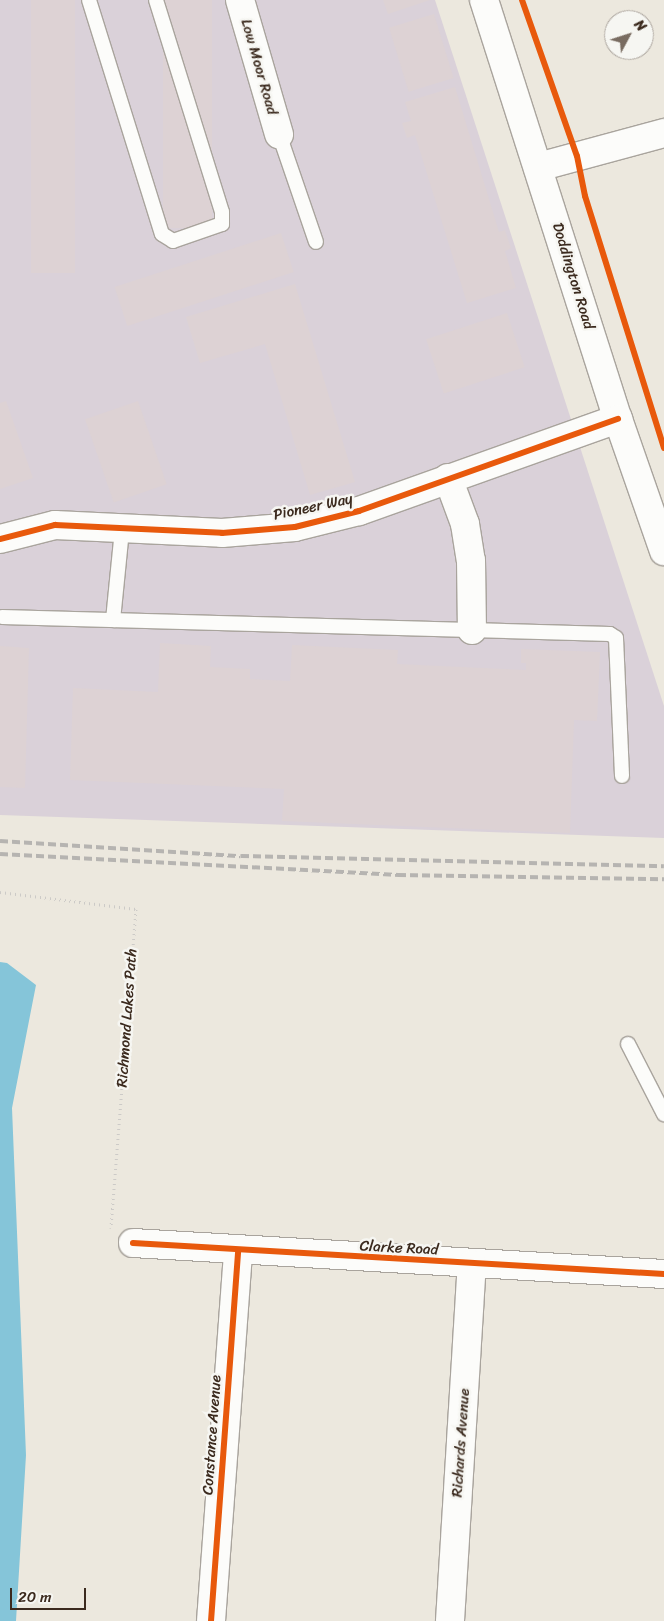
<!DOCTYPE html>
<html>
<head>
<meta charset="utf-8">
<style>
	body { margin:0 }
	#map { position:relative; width:664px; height:1621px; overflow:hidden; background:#ece8de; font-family:Sriracha,sans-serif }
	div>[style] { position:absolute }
	.industrial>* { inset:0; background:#dad1d9 }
	.water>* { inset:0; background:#85c5d9 }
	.building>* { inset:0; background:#ddd2d4; transform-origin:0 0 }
	.path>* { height:3px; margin-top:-1.5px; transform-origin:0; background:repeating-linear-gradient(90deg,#cccac7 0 1px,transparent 0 5px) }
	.roads { filter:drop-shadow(1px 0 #a9a49d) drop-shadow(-1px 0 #a9a49d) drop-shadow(0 1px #a9a49d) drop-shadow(0 -1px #a9a49d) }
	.lane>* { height:14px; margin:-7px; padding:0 7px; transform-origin:7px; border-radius:7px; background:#fcfcfa }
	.street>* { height:28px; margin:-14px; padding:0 14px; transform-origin:14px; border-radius:14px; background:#fcfcfa }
	.secondary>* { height:28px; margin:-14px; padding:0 14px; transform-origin:14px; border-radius:14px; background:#fcfcfa }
	.rail>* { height:4px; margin-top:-2px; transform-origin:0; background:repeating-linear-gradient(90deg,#b6b4b1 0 8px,transparent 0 12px) }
	.cycleway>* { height:6px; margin:-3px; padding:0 3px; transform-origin:3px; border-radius:3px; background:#e8590c }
	span { translate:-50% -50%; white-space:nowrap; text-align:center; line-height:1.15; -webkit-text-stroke:5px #f6f6f2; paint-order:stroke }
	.street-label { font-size:15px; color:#3b2a1e }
	.north { position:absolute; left:604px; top:10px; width:50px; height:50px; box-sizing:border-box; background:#f6f6f2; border:1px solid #aba49d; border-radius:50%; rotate:50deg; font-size:14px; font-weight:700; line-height:20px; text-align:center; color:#3b2a1e }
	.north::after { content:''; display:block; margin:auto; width:18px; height:22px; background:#796c61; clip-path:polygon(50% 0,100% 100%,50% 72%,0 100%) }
	.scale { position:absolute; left:10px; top:1588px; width:76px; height:22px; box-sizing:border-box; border:2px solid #3b2a1e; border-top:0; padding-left:6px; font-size:15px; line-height:18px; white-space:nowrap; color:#3b2a1e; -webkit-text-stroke:4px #f6f6f2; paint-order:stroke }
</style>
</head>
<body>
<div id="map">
	<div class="industrial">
		<i style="clip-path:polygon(0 0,435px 0,664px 706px,664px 838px,0 815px)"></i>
	</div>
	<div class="water">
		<i style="clip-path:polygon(0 962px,7px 963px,36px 985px,12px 1108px,26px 1455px,16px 1621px,0 1621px)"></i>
	</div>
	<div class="building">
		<i style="left:31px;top:0;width:44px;height:273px"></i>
		<i style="left:163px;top:0;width:49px;height:228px"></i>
		<i style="clip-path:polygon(383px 0,430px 0,388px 14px)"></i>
		<i style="left:434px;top:14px;width:67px;height:47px;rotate:73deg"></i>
		<i style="clip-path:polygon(455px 87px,499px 232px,505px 230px,511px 248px,505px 251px,516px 288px,467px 303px,415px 135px,407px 138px,402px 123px,411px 121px,405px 102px)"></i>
		<i style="left:281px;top:233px;width:41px;height:175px;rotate:72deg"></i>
		<i style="clip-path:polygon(295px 284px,355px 482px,310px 495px,265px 344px,200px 363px,186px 317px)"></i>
		<i style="left:507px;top:313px;width:57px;height:85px;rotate:72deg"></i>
		<i style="clip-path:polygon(6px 401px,33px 478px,0 489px,0 403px)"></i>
		<i style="left:138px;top:401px;width:88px;height:56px;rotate:71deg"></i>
		<i style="clip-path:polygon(160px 643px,211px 646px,210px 667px,250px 669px,250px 679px,290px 681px,292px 645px,398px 650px,397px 664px,526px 670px,526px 663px,521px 663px,521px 649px,600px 652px,597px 721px,574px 720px,570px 833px,282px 821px,284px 789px,70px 780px,73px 688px,158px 692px)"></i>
		<i style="clip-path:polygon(0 646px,29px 648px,25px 788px,0 787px)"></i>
	</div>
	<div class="path">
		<i style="left:0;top:892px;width:137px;rotate:7.1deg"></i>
		<i style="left:136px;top:909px;width:320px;rotate:94.5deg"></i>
	</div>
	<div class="roads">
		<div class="lane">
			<i style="left:89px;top:0;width:245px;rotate:72.7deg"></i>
			<i style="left:162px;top:234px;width:13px;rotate:32deg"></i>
			<i style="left:173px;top:241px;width:52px;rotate:-19.1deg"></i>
			<i style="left:222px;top:224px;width:12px;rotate:-90deg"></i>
			<i style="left:222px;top:212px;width:222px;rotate:-107.3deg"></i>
			<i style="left:279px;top:134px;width:114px;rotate:71.1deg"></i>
			<i style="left:2px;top:617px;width:608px;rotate:1.6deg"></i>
			<i style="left:610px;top:634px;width:7px;rotate:34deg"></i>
			<i style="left:616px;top:638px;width:138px;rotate:87.5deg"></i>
			<i style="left:113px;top:620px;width:90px;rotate:-84.3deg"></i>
			<i style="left:628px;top:1044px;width:79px;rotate:62.8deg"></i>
		</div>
		<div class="street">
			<i style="left:240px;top:0;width:140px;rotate:73.8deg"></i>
			<i style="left:538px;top:167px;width:131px;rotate:-15.1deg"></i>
			<i style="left:448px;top:478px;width:49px;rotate:69.7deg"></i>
			<i style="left:465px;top:524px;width:36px;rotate:81deg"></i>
			<i style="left:471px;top:560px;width:70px;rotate:89.2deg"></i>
			<i style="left:0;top:539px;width:57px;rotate:-14.3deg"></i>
			<i style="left:55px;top:525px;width:167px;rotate:2.7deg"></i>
			<i style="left:222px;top:533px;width:73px;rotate:-4.7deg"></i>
			<i style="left:295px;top:527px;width:66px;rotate:-14deg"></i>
			<i style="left:359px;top:511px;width:275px;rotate:-19.6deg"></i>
			<i style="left:133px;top:1243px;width:532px;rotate:3.34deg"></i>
			<i style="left:211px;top:1621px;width:371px;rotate:-85.8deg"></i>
			<i style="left:450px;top:1621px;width:357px;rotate:-86.5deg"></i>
		</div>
		<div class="secondary">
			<i style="left:484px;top:0;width:440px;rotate:72.3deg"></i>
			<i style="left:618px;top:419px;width:140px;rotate:70.8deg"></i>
		</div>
	</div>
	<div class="rail">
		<i style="left:0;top:841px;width:241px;rotate:3.6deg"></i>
		<i style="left:241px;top:856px;width:423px;rotate:1.4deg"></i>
		<i style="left:0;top:854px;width:399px;rotate:3deg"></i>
		<i style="left:398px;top:875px;width:266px;rotate:0.9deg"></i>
	</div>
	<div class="cycleway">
		<i style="left:522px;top:0;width:165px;rotate:70.6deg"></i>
		<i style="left:577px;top:156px;width:41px;rotate:78.7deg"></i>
		<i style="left:585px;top:196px;width:264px;rotate:72.6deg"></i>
		<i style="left:0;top:539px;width:57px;rotate:-14.3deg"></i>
		<i style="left:55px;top:525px;width:167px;rotate:2.7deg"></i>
		<i style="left:222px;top:533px;width:73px;rotate:-4.7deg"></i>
		<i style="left:295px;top:527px;width:66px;rotate:-14deg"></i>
		<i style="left:359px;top:511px;width:275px;rotate:-19.6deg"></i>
		<i style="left:133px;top:1243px;width:532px;rotate:3.34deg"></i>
		<i style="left:211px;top:1621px;width:371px;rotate:-85.8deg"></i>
	</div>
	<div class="street-label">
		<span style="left:259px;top:67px;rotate:74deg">Low Moor Road</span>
		<span style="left:573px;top:276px;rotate:73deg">Doddington Road</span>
		<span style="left:313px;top:507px;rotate:-12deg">Pioneer Way</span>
		<span style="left:127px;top:1018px;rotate:-86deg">Richmond Lakes Path</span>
		<span style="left:399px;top:1248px;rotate:3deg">Clarke Road</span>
		<span style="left:212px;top:1435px;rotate:-86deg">Constance Avenue</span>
		<span style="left:461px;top:1443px;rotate:-86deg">Richards Avenue</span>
	</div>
	<div class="north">N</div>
	<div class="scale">20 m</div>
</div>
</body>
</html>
